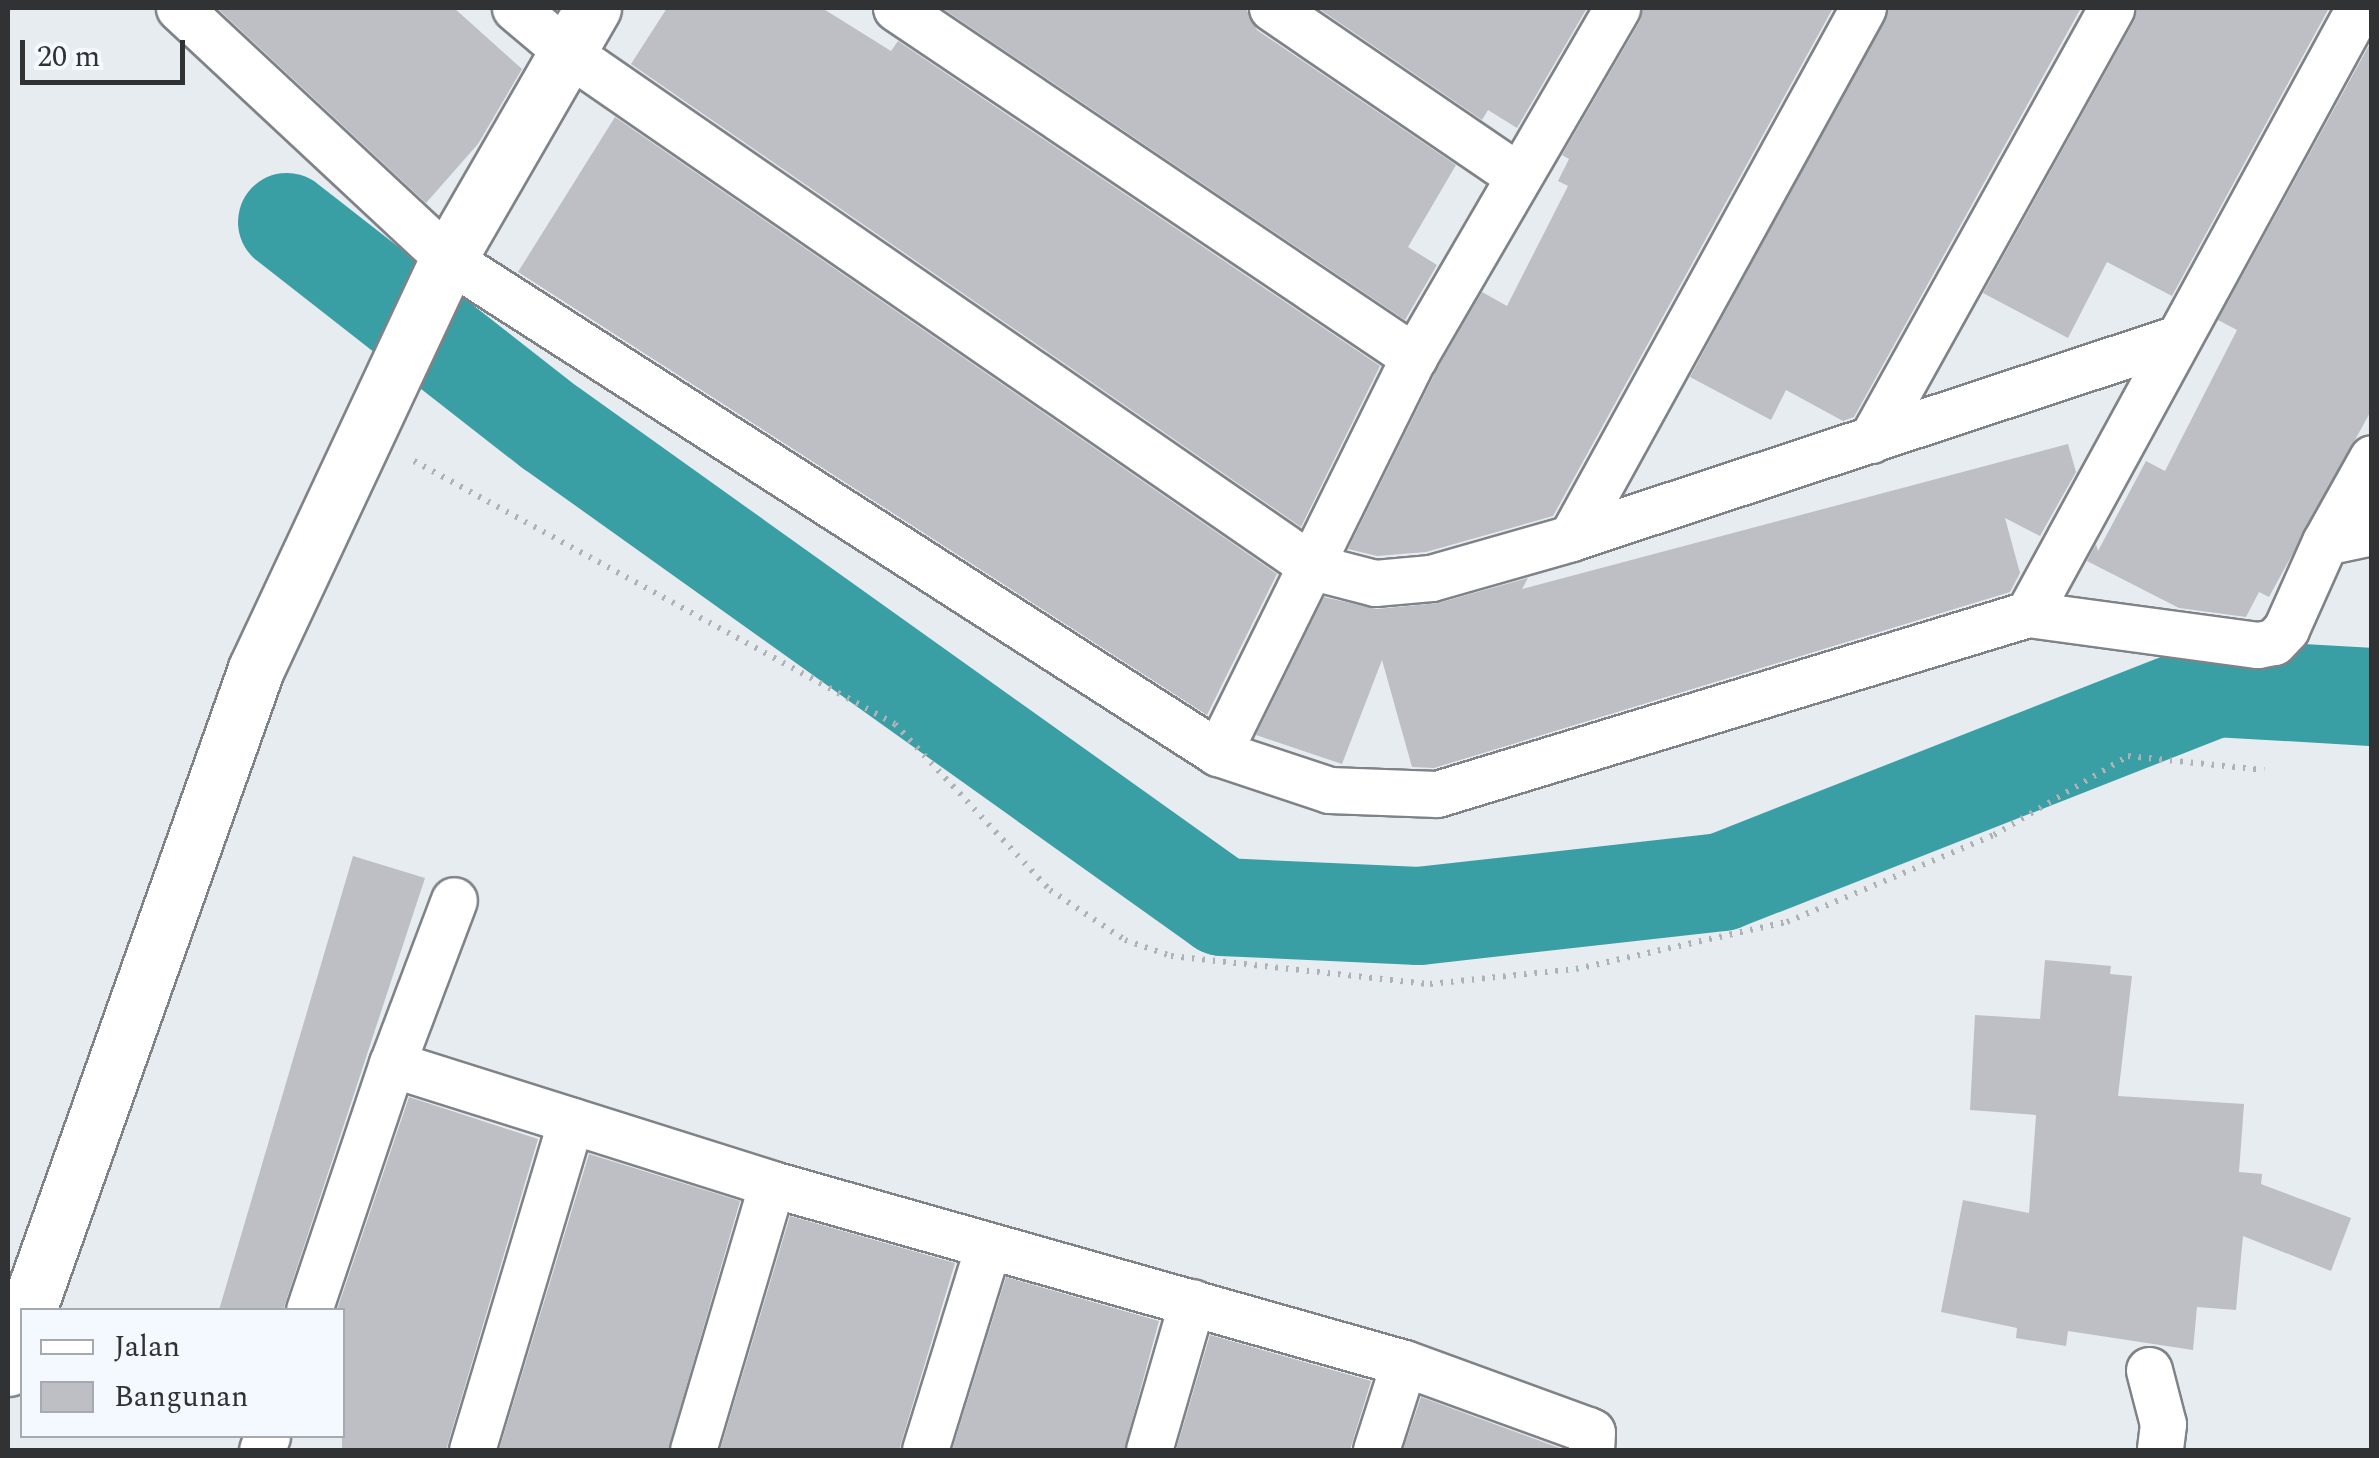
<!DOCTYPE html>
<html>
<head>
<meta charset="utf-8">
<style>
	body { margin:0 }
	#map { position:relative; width:2379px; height:1458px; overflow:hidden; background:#e7ecf1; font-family:Spectral,serif }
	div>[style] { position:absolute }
	.river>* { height:98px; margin:-49px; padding:0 49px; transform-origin:49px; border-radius:49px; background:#3a9fa4 }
	.building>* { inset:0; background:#bebfc5 }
	.path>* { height:6px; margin-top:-3px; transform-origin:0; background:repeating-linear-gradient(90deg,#aeb2b6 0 2.5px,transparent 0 10.5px) }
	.roads { filter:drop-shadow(2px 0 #7f8388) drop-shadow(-2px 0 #7f8388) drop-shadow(0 2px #7f8388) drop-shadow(0 -2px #7f8388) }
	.street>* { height:45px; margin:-22.5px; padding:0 22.5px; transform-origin:22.5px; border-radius:22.5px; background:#fff }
	.secondary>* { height:55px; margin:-27.5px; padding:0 27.5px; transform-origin:27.5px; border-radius:27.5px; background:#fff }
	span { translate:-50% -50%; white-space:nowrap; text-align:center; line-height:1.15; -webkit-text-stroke:8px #f4f9ff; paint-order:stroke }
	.frame { position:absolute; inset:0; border:10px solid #303234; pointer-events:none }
	.legend { position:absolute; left:20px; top:1308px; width:325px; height:130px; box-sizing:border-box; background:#f4f9ff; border:2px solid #a6a9ae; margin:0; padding:12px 18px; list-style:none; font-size:30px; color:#303234 }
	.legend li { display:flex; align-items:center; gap:20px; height:50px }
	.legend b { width:50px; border:2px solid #a6a9ae }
	.scale { position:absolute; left:20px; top:40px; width:165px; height:45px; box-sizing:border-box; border:5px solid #303234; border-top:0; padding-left:12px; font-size:30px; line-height:35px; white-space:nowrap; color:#303234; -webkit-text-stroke:8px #f4f9ff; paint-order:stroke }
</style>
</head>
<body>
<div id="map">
	<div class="river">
		<i style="left:287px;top:222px;width:335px;rotate:38deg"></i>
		<i style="left:551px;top:428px;width:824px;rotate:35.52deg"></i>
		<i style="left:1222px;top:907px;width:197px;rotate:2.6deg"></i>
		<i style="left:1419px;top:916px;width:305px;rotate:-6.4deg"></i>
		<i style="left:1722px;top:882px;width:531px;rotate:-21.44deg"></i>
		<i style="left:2216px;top:688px;width:156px;rotate:3.3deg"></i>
	</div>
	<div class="building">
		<i style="clip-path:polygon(217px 8px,454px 8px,522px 69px,478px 144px,426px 203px)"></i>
		<i style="clip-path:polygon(667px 8px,822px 8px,891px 51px,898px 41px,1380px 366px,1301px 527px,631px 64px)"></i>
		<i style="clip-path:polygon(942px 8px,1246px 8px,1257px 30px,1456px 165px,1408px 247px,1437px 265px,1405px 320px)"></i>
		<i style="clip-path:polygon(1318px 8px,1587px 8px,1517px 128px,1488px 110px,1482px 120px)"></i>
		<i style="clip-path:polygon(1643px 8px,1833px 8px,1553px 516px,1426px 552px,1377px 556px,1348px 549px,1437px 369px,1482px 292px,1507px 306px,1568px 186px,1558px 181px,1569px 159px,1562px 155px,1640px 21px)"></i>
		<i style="clip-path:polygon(1889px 8px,2081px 8px,1854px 417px,1843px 421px,1786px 390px,1771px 420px,1690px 377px)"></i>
		<i style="clip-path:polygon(2137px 8px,2329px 8px,2172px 296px,2107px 262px,2068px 338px,1983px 293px,2134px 21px)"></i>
		<i style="clip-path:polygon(2372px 40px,2372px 409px,2269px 597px,2259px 592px,2246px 617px,2179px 608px,2087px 561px,2096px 544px,2098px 551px,2146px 461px,2165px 471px,2237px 330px,2218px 320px)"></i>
		<i style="clip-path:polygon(615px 117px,1277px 574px,1207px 715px,518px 272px)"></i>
		<i style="clip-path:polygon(2068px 444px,2076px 472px,2040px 536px,2005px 518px,2020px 573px,2010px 592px,1434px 768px,1412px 767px,1382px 660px,1342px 764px,1256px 735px,1324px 597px,1377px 609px,1438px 603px,1528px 578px,1522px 589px)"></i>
		<i style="clip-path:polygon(353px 856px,425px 878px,283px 1310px,219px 1310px)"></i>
		<i style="clip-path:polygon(2045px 960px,2111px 966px,2110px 974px,2132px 976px,2118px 1096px,2244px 1104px,2239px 1172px,2262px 1174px,2261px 1184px,2351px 1218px,2331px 1271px,2243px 1236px,2236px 1310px,2197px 1307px,2193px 1350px,2068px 1331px,2066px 1346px,2016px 1338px,2017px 1328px,1941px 1312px,1963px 1200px,2029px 1213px,2036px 1115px,1970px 1110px,1975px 1015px,2040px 1019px)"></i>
		<i style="clip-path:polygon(409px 1097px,538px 1139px,446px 1450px,342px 1450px,342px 1310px,337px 1310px)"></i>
		<i style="clip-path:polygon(589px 1154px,740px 1201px,668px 1450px,499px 1450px)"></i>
		<i style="clip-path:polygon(790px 1216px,955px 1263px,899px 1450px,720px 1450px)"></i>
		<i style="clip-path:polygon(1006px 1277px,1159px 1321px,1124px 1450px,952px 1450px)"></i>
		<i style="clip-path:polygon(1210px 1335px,1371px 1381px,1350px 1450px,1176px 1450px)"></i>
		<i style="clip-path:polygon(1421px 1397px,1565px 1450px,1403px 1450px)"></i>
	</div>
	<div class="path">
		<i style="left:414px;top:461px;width:548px;rotate:28.67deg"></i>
		<i style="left:895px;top:724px;width:227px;rotate:47deg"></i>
		<i style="left:1050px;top:890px;width:90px;rotate:33.7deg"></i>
		<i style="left:1125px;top:940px;width:49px;rotate:19.2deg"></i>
		<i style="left:1171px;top:956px;width:261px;rotate:6.2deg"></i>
		<i style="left:1430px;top:984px;width:147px;rotate:-5.9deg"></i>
		<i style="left:1576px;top:969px;width:216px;rotate:-12.6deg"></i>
		<i style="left:1787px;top:922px;width:225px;rotate:-22.8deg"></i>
		<i style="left:1994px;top:835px;width:156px;rotate:-30.5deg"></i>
		<i style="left:2128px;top:756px;width:137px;rotate:5.9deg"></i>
	</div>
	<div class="roads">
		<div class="street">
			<i style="left:179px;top:8px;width:368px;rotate:43deg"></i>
			<i style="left:448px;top:259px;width:915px;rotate:32.68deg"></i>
			<i style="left:1218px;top:753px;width:117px;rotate:18.4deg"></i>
			<i style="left:1329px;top:790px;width:108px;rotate:2.1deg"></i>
			<i style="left:1437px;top:794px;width:618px;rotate:-16.94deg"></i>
			<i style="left:2028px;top:614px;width:232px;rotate:7.7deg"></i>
			<i style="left:2258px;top:645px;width:16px;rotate:-11deg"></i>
			<i style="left:2274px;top:642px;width:18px;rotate:-47deg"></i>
			<i style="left:2286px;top:629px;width:95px;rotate:-65.9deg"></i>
			<i style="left:2325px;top:542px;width:48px;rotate:-12deg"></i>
			<i style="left:515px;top:8px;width:68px;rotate:40.2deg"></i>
			<i style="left:567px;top:52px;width:906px;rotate:34.62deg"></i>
			<i style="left:1313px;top:567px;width:64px;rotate:14.5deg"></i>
			<i style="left:1375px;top:583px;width:56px;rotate:-5.1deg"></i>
			<i style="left:1431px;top:578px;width:146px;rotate:-15.9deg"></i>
			<i style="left:1571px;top:538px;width:636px;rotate:-18.24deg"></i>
			<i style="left:896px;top:8px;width:625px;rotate:33.97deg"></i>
			<i style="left:1272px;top:8px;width:297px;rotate:34.3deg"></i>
			<i style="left:1871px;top:440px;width:494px;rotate:-60.9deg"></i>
			<i style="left:1571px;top:538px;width:605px;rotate:-61.15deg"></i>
			<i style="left:2325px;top:542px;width:96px;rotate:-60.8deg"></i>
			<i style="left:2028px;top:614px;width:691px;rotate:-61.36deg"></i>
			<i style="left:1218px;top:753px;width:442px;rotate:-63.7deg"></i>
			<i style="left:1414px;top:357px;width:404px;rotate:-59.8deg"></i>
			<i style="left:392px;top:1064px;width:398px;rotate:17.5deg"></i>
			<i style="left:772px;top:1184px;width:657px;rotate:15.81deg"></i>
			<i style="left:1404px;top:1363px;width:196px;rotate:20deg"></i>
			<i style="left:1588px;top:1430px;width:4px;rotate:27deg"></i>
			<i style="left:1592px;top:1432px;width:18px;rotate:93deg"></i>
			<i style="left:309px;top:1310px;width:260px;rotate:-71.4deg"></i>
			<i style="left:392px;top:1064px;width:175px;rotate:-69.3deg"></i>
			<i style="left:2149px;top:1370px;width:56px;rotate:75.5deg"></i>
			<i style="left:2163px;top:1424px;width:26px;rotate:97deg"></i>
			<i style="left:262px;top:1450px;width:15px;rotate:-70deg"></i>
			<i style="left:472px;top:1450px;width:344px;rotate:-73.3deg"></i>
			<i style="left:693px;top:1450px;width:277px;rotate:-73.5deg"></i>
			<i style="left:925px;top:1450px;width:214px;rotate:-72.8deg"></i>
			<i style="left:1149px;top:1450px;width:154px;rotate:-73.8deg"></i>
			<i style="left:1376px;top:1450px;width:91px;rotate:-72.2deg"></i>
		</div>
		<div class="secondary">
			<i style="left:28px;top:1310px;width:680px;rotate:-70.42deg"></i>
			<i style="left:256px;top:669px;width:453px;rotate:-64.9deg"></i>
			<i style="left:448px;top:259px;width:290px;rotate:-60deg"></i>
			<i style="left:8px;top:1368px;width:44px;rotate:-71.6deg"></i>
		</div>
	</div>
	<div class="frame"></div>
	<ul class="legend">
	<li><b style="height:12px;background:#fff"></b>Jalan</li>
	<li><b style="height:28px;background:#bebfc5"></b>Bangunan</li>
	</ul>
	<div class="scale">20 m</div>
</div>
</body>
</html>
